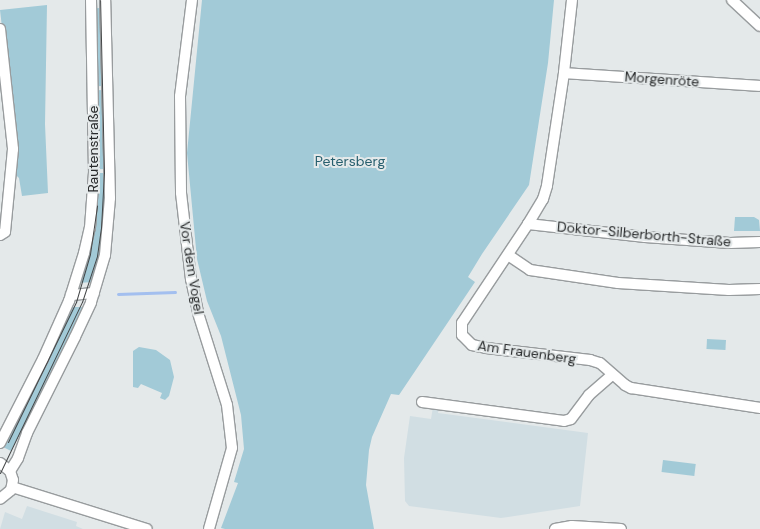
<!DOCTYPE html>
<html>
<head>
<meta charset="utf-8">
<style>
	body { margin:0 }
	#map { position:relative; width:760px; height:529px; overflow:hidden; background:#e4e9ea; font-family:"DM Sans",sans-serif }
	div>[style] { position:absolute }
	.built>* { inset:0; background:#d1dee3 }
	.green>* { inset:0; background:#a2cad7; transform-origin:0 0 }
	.stream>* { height:3px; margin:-1.5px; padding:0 1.5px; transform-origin:1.5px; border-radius:1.5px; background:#a3bfef }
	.roads { filter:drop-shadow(1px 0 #989c9e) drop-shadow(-1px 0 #989c9e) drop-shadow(0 1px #989c9e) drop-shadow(0 -1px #989c9e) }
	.minor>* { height:10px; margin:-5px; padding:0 5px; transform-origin:5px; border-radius:5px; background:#fff }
	.tram>* { height:1px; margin:-0.5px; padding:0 0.5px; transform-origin:0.5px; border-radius:0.5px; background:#444647 }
	span { translate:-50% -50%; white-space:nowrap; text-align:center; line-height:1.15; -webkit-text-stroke:4px #e4e9ea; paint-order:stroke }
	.street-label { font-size:14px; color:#27292a }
	.park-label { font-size:14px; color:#275f6e }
</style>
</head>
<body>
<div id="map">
	<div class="built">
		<i style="clip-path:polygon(433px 407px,439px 408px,438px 413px,588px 433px,580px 506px,501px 518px,409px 506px,405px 501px,404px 458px,410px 416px,431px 419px)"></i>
		<i style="clip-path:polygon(27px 506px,77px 522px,76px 526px,83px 529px,0 529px,5px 512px,22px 519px)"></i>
	</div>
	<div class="green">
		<i style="clip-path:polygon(202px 0,554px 0,548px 63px,529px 185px,482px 254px,468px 277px,475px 282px,399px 395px,391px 394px,372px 437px,369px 450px,366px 485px,374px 529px,225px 529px,221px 528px,238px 483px,234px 482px,244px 449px,241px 415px,221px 336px,207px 301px,197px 259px,187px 153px)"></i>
		<i style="clip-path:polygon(47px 5px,45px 124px,48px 193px,22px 196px,19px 178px,13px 172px,10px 97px,0 10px)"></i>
		<i style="left:102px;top:8px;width:78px;height:9px;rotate:89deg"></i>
		<i style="left:105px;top:90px;width:79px;height:10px;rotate:89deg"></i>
		<i style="clip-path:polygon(96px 173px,106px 173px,106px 199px,102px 250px,94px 282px,77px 283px)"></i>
		<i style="clip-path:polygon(735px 217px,754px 217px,759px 220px,760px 231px,734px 231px)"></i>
		<i style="clip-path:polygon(68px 307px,85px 307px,11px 451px,3px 447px)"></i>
		<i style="left:707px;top:339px;width:19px;height:10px;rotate:3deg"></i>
		<i style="clip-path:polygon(139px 347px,156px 350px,170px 360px,174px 377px,169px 396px,165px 400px,160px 398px,162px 393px,141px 384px,138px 388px,133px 387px,133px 351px)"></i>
		<i style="left:663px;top:460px;width:33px;height:12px;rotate:7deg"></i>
	</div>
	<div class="stream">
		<i style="left:118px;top:294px;width:57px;rotate:-2deg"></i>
	</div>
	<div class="roads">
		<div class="minor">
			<i style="left:192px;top:0;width:97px;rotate:97.1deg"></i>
			<i style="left:180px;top:96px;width:97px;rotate:89.4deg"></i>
			<i style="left:181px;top:193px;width:87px;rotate:83.4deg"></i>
			<i style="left:191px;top:279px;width:35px;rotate:78deg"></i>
			<i style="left:198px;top:313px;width:96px;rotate:72.5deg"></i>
			<i style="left:227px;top:405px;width:43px;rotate:83.4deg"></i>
			<i style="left:232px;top:448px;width:84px;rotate:105.9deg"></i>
			<i style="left:572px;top:0;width:73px;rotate:96.3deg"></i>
			<i style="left:564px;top:73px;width:114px;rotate:98.6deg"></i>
			<i style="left:547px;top:186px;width:14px;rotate:107deg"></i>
			<i style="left:543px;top:199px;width:29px;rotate:121deg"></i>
			<i style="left:528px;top:224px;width:119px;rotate:123.7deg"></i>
			<i style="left:462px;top:323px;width:12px;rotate:90deg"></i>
			<i style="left:462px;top:335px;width:14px;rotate:45deg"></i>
			<i style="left:472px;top:345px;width:14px;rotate:12deg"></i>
			<i style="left:486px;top:348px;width:105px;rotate:6.6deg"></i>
			<i style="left:590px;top:360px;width:10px;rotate:17deg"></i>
			<i style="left:600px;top:363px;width:33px;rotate:41deg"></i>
			<i style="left:625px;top:385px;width:7px;rotate:27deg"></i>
			<i style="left:631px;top:388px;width:131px;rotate:8.8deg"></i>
			<i style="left:732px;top:0;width:38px;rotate:43deg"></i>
			<i style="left:0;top:29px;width:121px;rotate:83.8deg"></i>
			<i style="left:13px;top:149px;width:83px;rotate:95.5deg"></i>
			<i style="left:5px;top:232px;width:6px;rotate:149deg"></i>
			<i style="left:564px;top:73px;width:196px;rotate:3.8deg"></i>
			<i style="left:528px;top:224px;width:118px;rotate:6.3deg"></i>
			<i style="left:645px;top:237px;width:85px;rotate:4deg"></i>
			<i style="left:730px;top:243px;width:30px;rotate:-2deg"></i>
			<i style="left:508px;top:255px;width:27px;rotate:34deg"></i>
			<i style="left:530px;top:270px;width:89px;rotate:8.4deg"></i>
			<i style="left:618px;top:283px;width:111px;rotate:3.6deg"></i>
			<i style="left:729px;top:290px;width:31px;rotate:-2deg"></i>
			<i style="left:71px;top:295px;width:23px;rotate:-5deg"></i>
			<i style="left:422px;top:402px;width:143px;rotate:7.6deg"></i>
			<i style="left:564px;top:421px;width:7px;rotate:-16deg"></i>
			<i style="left:571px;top:419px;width:30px;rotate:-53deg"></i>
			<i style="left:589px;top:395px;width:30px;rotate:-41deg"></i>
			<i style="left:0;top:443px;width:94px;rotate:-62.9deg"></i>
			<i style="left:43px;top:359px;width:64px;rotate:-65.9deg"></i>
			<i style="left:69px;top:301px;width:50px;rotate:-72.6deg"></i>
			<i style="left:84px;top:253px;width:26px;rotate:-77deg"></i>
			<i style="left:90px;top:228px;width:56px;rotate:-85.9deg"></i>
			<i style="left:94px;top:172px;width:172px;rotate:-91deg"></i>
			<i style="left:0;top:463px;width:13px;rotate:39deg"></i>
			<i style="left:10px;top:471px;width:9px;rotate:72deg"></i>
			<i style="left:13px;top:480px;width:10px;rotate:101deg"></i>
			<i style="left:11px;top:490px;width:14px;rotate:141deg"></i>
			<i style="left:10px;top:471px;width:15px;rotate:-58deg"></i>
			<i style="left:18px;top:458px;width:27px;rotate:-70deg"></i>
			<i style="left:27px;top:433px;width:107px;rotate:-63.4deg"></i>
			<i style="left:75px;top:337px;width:38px;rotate:-65deg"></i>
			<i style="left:91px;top:302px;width:49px;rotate:-73.4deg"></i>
			<i style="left:105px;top:255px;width:57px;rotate:-85deg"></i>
			<i style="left:110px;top:198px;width:198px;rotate:-91.4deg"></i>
			<i style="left:12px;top:487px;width:141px;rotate:17.3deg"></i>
			<i style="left:555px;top:529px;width:17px;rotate:-10deg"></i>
			<i style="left:572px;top:526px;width:49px;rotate:3.5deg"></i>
		</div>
	</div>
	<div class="tram">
		<i style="left:8px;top:442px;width:156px;rotate:-64.1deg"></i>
		<i style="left:76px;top:302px;width:50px;rotate:-73.7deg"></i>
		<i style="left:90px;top:254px;width:49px;rotate:-81.7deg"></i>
		<i style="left:0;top:473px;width:190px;rotate:-64.4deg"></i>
		<i style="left:82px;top:302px;width:48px;rotate:-71.9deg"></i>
		<i style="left:97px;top:256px;width:28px;rotate:-82deg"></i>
		<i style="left:101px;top:228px;width:56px;rotate:-86.9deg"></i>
		<i style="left:104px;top:172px;width:172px;rotate:-91.3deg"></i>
	</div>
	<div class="street-label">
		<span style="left:662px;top:79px;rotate:4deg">Morgenröte</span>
		<span style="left:93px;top:149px;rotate:-90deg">Rautenstraße</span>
		<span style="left:644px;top:234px;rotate:5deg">Doktor-Silberborth-Straße</span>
		<span style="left:192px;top:268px;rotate:81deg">Vor dem Vogel</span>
		<span style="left:527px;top:352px;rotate:8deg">Am Frauenberg</span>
	</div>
	<div class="park-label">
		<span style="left:350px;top:161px">Petersberg</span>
	</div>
</div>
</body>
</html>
